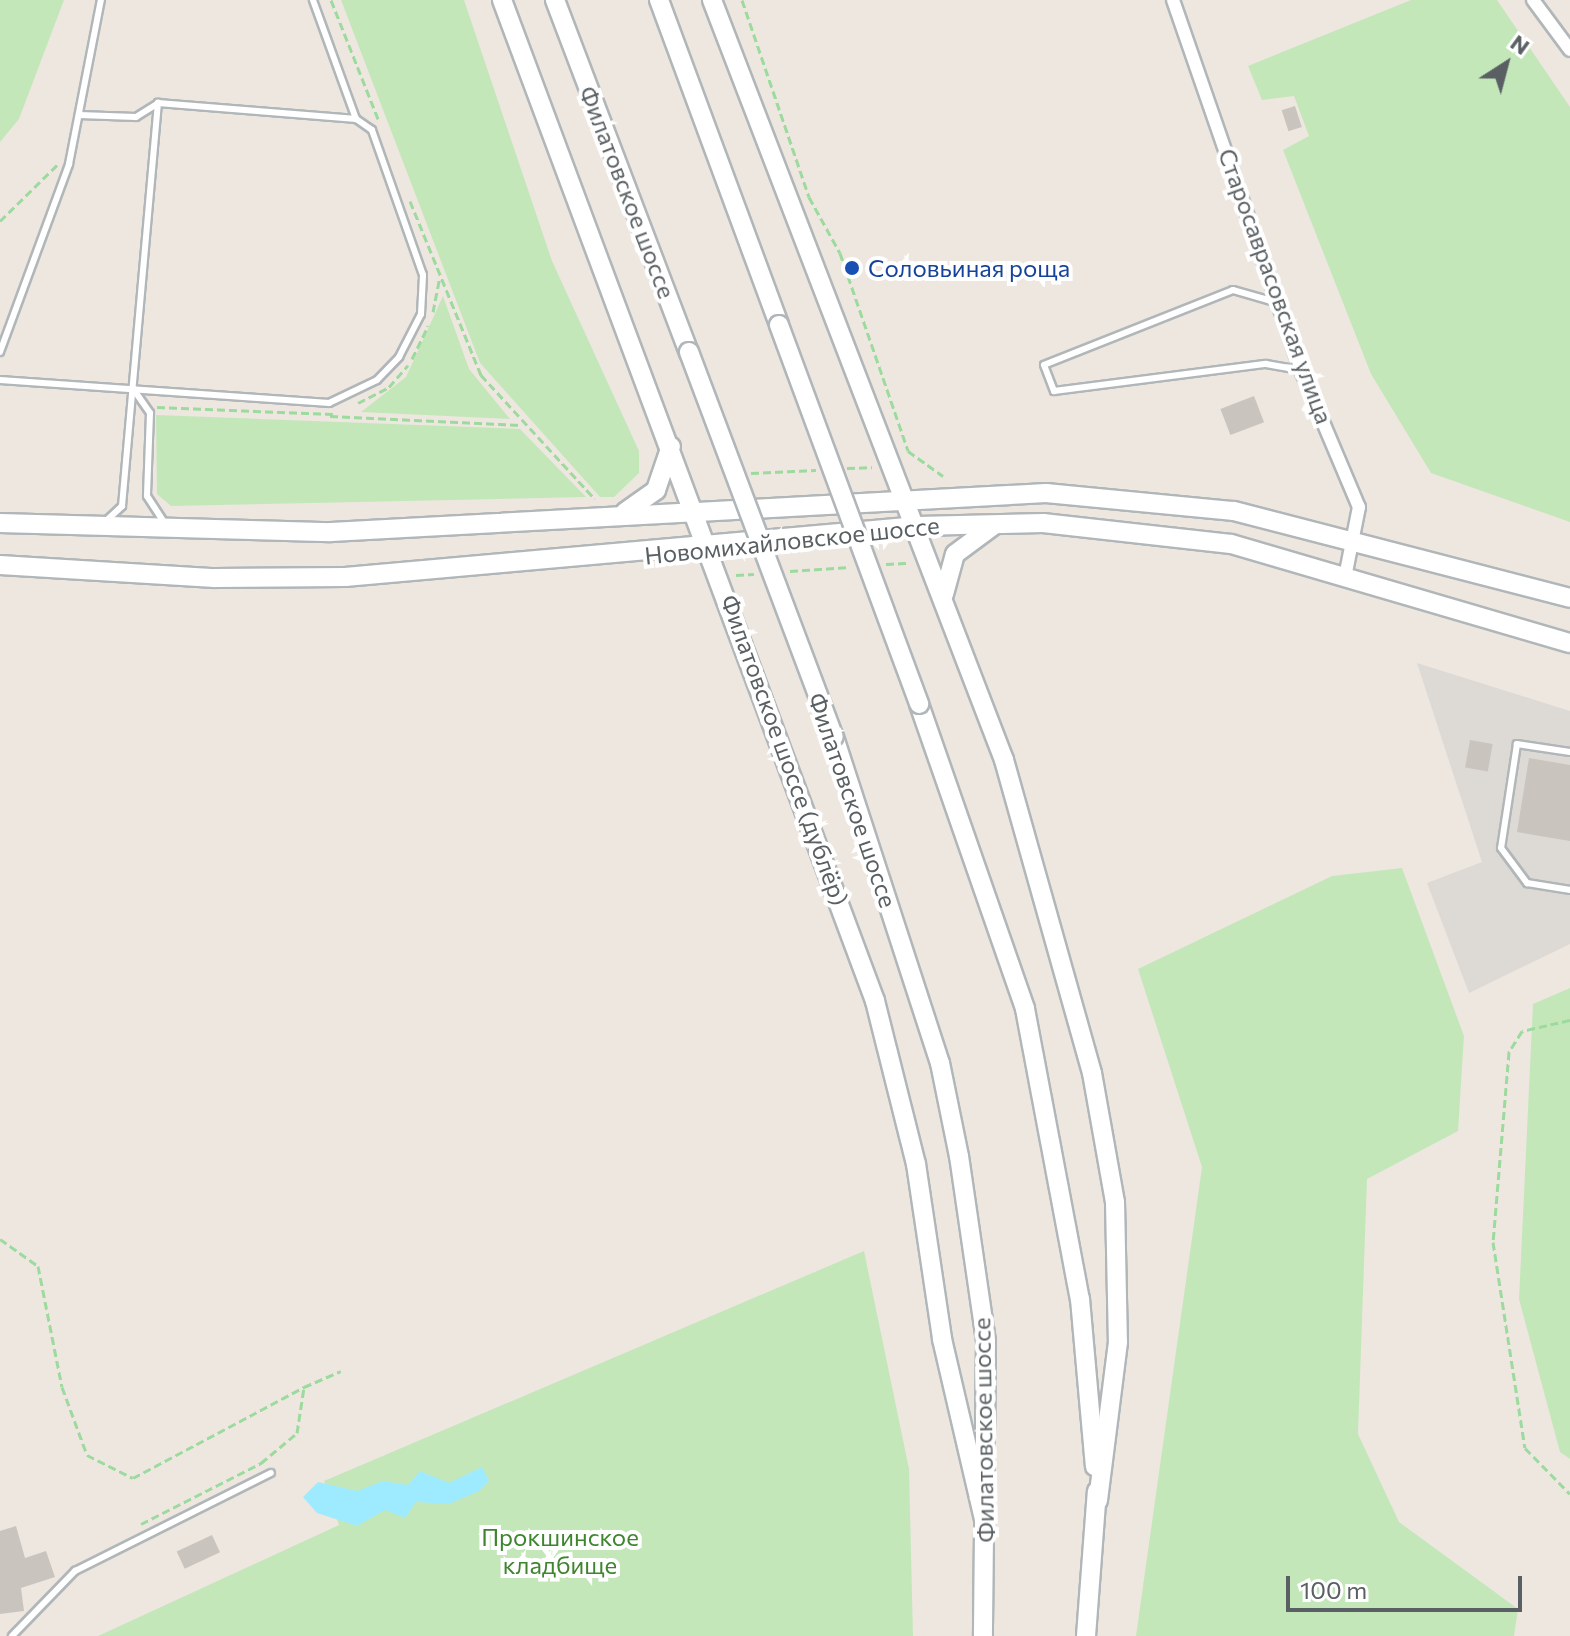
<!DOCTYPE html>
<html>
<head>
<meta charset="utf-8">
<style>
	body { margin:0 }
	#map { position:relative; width:1570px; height:1636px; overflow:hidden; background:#ede7e0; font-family:Commissioner,sans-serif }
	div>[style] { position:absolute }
	.industrial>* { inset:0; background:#ddd9d5 }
	.green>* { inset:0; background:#c4e7ba }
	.water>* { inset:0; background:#9eebff }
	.building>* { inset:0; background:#cac4bf; transform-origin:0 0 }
	.path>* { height:3px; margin-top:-1.5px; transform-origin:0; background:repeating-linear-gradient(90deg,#9cda9e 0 8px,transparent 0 12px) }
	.roads { filter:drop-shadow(2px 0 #b1b6b9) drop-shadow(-2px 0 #b1b6b9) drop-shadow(0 2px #b1b6b9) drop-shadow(0 -2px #b1b6b9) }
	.lane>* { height:6px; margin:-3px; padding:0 3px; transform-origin:3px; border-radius:3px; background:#fff }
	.street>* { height:12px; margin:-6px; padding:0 6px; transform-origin:6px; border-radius:6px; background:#fff }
	.secondary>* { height:18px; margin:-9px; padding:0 9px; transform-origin:9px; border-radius:9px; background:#fff }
	.bridges { filter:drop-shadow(2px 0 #b0b6b9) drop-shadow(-2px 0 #b0b6b9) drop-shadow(0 2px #b0b6b9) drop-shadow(0 -2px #b0b6b9) }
	.secondary-bridge>* { height:18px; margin:-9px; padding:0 9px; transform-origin:9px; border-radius:9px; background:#fff }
	.dots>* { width:22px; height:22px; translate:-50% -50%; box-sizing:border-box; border:4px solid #fff; border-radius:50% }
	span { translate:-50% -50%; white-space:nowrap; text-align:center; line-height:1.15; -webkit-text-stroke:8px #fff; paint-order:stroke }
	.street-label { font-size:24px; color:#595f62 }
	.transit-label { font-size:24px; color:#164399 }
	.left { translate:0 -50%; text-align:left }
	.park-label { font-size:24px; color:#3e852e }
	.north { position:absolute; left:1466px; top:24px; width:80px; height:80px; -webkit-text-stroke:6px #fff; paint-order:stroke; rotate:36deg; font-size:22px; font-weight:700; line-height:32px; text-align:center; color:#595f62 }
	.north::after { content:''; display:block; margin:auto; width:28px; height:36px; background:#595f62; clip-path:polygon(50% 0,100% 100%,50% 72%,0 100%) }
	.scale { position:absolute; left:1286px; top:1576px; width:236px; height:36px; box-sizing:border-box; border:4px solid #595f62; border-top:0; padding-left:10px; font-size:24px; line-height:28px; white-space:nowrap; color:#595f62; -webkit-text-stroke:6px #fff; paint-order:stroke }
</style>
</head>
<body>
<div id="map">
	<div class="industrial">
		<i style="clip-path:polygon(1417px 663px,1570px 711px,1570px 944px,1469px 993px,1427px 883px,1482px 862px)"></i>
	</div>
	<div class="green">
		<i style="clip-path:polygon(0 0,64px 0,19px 119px,0 142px)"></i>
		<i style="clip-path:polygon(341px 0,464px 0,552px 261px,639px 451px,639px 473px,614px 497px,600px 497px,480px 363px)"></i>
		<i style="clip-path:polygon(1411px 0,1497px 0,1570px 107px,1570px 522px,1431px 473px,1371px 374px,1283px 150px,1309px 136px,1294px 96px,1262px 100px,1248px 66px)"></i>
		<i style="clip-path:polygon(443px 296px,469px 369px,510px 419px,361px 412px,406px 377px)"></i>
		<i style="clip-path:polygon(156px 415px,520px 429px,586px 497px,171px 506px,157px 494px)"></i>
		<i style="clip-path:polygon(1402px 868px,1464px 1036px,1458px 1131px,1367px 1179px,1358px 1434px,1399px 1522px,1518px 1609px,1514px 1636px,1136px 1636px,1202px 1167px,1138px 969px,1332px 876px)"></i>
		<i style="clip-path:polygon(1570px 988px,1570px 1459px,1560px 1452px,1519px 1299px,1533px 1004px)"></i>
		<i style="clip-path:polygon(864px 1251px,909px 1469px,913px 1636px,98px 1636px,339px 1525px,324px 1481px)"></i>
	</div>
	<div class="water">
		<i style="clip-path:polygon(482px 1467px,489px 1481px,479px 1491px,449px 1504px,416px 1502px,405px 1518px,385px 1510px,357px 1526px,317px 1513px,303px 1497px,318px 1482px,357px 1491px,383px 1481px,408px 1485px,420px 1471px,449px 1483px)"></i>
	</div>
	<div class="building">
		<i style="left:1295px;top:106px;width:22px;height:14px;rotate:72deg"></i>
		<i style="left:1254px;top:396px;width:28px;height:36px;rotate:69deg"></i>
		<i style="left:1470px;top:740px;width:23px;height:28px;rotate:10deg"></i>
		<i style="clip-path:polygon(1529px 758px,1570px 765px,1570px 841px,1517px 832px)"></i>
		<i style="clip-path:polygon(16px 1526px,25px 1558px,46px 1551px,55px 1577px,21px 1588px,24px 1611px,0 1614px,0 1531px)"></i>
		<i style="left:212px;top:1535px;width:19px;height:39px;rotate:65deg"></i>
	</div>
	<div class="path">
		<i style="left:331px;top:0;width:128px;rotate:68.4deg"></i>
		<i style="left:742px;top:0;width:208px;rotate:71.2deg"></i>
		<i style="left:809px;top:197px;width:64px;rotate:61deg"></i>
		<i style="left:840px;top:253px;width:209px;rotate:71deg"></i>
		<i style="left:908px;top:451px;width:43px;rotate:35.5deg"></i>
		<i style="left:410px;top:201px;width:188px;rotate:67.8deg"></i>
		<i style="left:481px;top:375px;width:168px;rotate:47.4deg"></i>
		<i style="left:0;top:221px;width:83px;rotate:-44.5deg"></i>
		<i style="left:433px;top:312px;width:33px;rotate:-79deg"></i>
		<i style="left:412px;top:359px;width:37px;rotate:-64deg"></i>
		<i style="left:358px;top:403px;width:35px;rotate:-27deg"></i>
		<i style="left:389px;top:387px;width:29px;rotate:-49deg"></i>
		<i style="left:157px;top:407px;width:176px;rotate:2.3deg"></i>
		<i style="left:330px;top:416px;width:192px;rotate:2.7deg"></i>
		<i style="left:847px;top:468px;width:25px;rotate:-2deg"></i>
		<i style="left:751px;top:473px;width:65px;rotate:-2.6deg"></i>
		<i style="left:886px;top:564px;width:20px;rotate:-3deg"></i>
		<i style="left:790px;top:571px;width:60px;rotate:-3.8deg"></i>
		<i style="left:736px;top:575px;width:18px;rotate:-3deg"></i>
		<i style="left:1570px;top:1020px;width:49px;rotate:167.1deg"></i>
		<i style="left:1522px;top:1031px;width:25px;rotate:122deg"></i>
		<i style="left:1509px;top:1052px;width:191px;rotate:94.8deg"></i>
		<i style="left:1493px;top:1242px;width:208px;rotate:81.2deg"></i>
		<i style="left:1525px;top:1448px;width:64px;rotate:45.6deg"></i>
		<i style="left:0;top:1239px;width:47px;rotate:35.4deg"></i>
		<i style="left:38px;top:1266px;width:123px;rotate:78.8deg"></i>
		<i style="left:62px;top:1387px;width:72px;rotate:69.8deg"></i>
		<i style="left:87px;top:1455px;width:51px;rotate:26.6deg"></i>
		<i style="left:133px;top:1478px;width:194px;rotate:-28deg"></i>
		<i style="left:141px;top:1524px;width:135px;rotate:-26.9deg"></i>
		<i style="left:261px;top:1463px;width:47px;rotate:-39.8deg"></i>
		<i style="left:297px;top:1433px;width:47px;rotate:-81.3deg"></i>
		<i style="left:304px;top:1387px;width:40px;rotate:-23.4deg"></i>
	</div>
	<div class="roads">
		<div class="lane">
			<i style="left:79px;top:115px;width:57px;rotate:2deg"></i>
			<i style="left:136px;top:117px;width:26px;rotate:-32deg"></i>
			<i style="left:158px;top:103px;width:199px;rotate:4.6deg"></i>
			<i style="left:1275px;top:302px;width:44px;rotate:-164.1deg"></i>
			<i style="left:1233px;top:290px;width:203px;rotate:158.4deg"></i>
			<i style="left:1044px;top:365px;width:28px;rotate:69deg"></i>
			<i style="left:1054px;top:391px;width:214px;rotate:-7.3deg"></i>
			<i style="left:1266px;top:364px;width:36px;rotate:10deg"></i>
			<i style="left:0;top:352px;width:200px;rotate:-69.8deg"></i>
			<i style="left:69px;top:164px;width:167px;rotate:-79deg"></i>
			<i style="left:0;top:380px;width:330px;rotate:4deg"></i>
			<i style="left:329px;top:403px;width:53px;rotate:-25.6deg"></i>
			<i style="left:377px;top:380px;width:32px;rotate:-46deg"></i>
			<i style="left:399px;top:357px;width:48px;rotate:-62.9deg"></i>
			<i style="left:421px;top:314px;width:39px;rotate:-87deg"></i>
			<i style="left:423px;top:275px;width:154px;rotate:-109.4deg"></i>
			<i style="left:372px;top:130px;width:19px;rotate:-145deg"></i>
			<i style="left:356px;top:119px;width:127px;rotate:-109.9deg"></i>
			<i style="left:134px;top:390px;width:28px;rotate:55deg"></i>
			<i style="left:150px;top:413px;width:83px;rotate:92.1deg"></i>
			<i style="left:147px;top:496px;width:31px;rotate:57deg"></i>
			<i style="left:106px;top:521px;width:22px;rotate:-43deg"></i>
			<i style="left:122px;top:506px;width:405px;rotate:-84.9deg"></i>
			<i style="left:1570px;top:752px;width:54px;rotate:-171.4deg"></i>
			<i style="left:1517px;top:744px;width:105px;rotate:98.7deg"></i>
			<i style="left:1501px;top:848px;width:44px;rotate:53.4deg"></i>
			<i style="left:1527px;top:883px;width:44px;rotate:9.2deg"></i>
			<i style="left:12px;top:1636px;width:91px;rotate:-45.9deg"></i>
			<i style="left:75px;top:1571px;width:219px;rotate:-26.6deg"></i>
		</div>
		<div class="street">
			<i style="left:1173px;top:0;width:392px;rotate:70.9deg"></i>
			<i style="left:1301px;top:370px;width:149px;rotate:67.1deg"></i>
			<i style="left:1359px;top:507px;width:66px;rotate:101.3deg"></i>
			<i style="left:1533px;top:0;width:62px;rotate:53.5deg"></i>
		</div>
		<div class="secondary">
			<i style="left:502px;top:0;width:1068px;rotate:69.56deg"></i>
			<i style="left:875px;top:1001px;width:168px;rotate:75.9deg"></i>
			<i style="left:916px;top:1164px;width:177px;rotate:81.5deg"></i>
			<i style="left:942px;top:1339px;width:190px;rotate:76.9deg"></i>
			<i style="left:555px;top:0;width:377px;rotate:69.2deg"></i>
			<i style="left:659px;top:0;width:346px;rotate:69.7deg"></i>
			<i style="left:712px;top:0;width:814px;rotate:68.98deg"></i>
			<i style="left:1004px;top:760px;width:325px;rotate:74.3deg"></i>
			<i style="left:1092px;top:1073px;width:131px;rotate:79.9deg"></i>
			<i style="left:1115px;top:1202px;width:140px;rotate:88.8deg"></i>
			<i style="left:1118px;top:1342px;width:160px;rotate:97.2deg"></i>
			<i style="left:625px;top:512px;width:38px;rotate:-35deg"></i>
			<i style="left:656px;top:490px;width:46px;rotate:-71.2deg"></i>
			<i style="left:0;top:523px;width:331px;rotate:1.6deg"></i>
			<i style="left:331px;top:532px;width:716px;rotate:-3.12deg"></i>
			<i style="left:1046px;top:493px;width:189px;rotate:5.5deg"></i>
			<i style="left:1234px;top:511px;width:347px;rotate:14.5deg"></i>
			<i style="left:0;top:565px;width:215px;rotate:3.5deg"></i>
			<i style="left:215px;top:578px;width:130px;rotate:-0.4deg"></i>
			<i style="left:345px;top:577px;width:575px;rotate:-5.09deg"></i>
			<i style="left:918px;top:526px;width:125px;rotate:-1.4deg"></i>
			<i style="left:1043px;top:523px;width:189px;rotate:6.4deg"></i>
			<i style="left:1231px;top:544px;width:353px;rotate:16.3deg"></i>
			<i style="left:944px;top:594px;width:41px;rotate:-74.6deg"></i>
			<i style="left:955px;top:554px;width:47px;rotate:-36.4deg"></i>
			<i style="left:919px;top:704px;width:323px;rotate:70.8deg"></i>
			<i style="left:1025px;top:1009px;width:295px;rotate:79.3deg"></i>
			<i style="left:1080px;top:1299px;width:168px;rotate:84.9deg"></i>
			<i style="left:834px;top:737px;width:343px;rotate:72deg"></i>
			<i style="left:940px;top:1063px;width:95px;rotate:78.5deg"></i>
			<i style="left:959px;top:1156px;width:187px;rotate:81.7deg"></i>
			<i style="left:986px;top:1341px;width:295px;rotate:90.6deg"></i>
			<i style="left:1086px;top:1636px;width:145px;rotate:-85.7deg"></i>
		</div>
	</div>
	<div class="bridges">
		<div class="secondary-bridge">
			<i style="left:779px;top:325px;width:404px;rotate:69.7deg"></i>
			<i style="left:689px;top:352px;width:411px;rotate:69.4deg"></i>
		</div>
	</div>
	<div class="dots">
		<i style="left:852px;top:268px;background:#1a4fb4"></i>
	</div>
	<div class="street-label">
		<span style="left:628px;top:192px;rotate:69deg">Филатовское шоссе</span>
		<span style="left:1276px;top:286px;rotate:70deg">Старосаврасовская улица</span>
		<span style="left:792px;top:540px;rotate:-6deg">Новомихайловское шоссе</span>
		<span style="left:785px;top:750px;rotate:70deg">Филатовское шоссе (дублёр)</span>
		<span style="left:853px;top:800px;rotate:71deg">Филатовское шоссе</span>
		<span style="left:983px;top:1430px;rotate:-91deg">Филатовское шоссе</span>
	</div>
	<div class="transit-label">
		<span class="left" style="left:868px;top:268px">Соловьиная роща</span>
	</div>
	<div class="park-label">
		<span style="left:560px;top:1551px">Прокшинское<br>кладбище</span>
	</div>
	<div class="north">N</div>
	<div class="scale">100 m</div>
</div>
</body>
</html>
